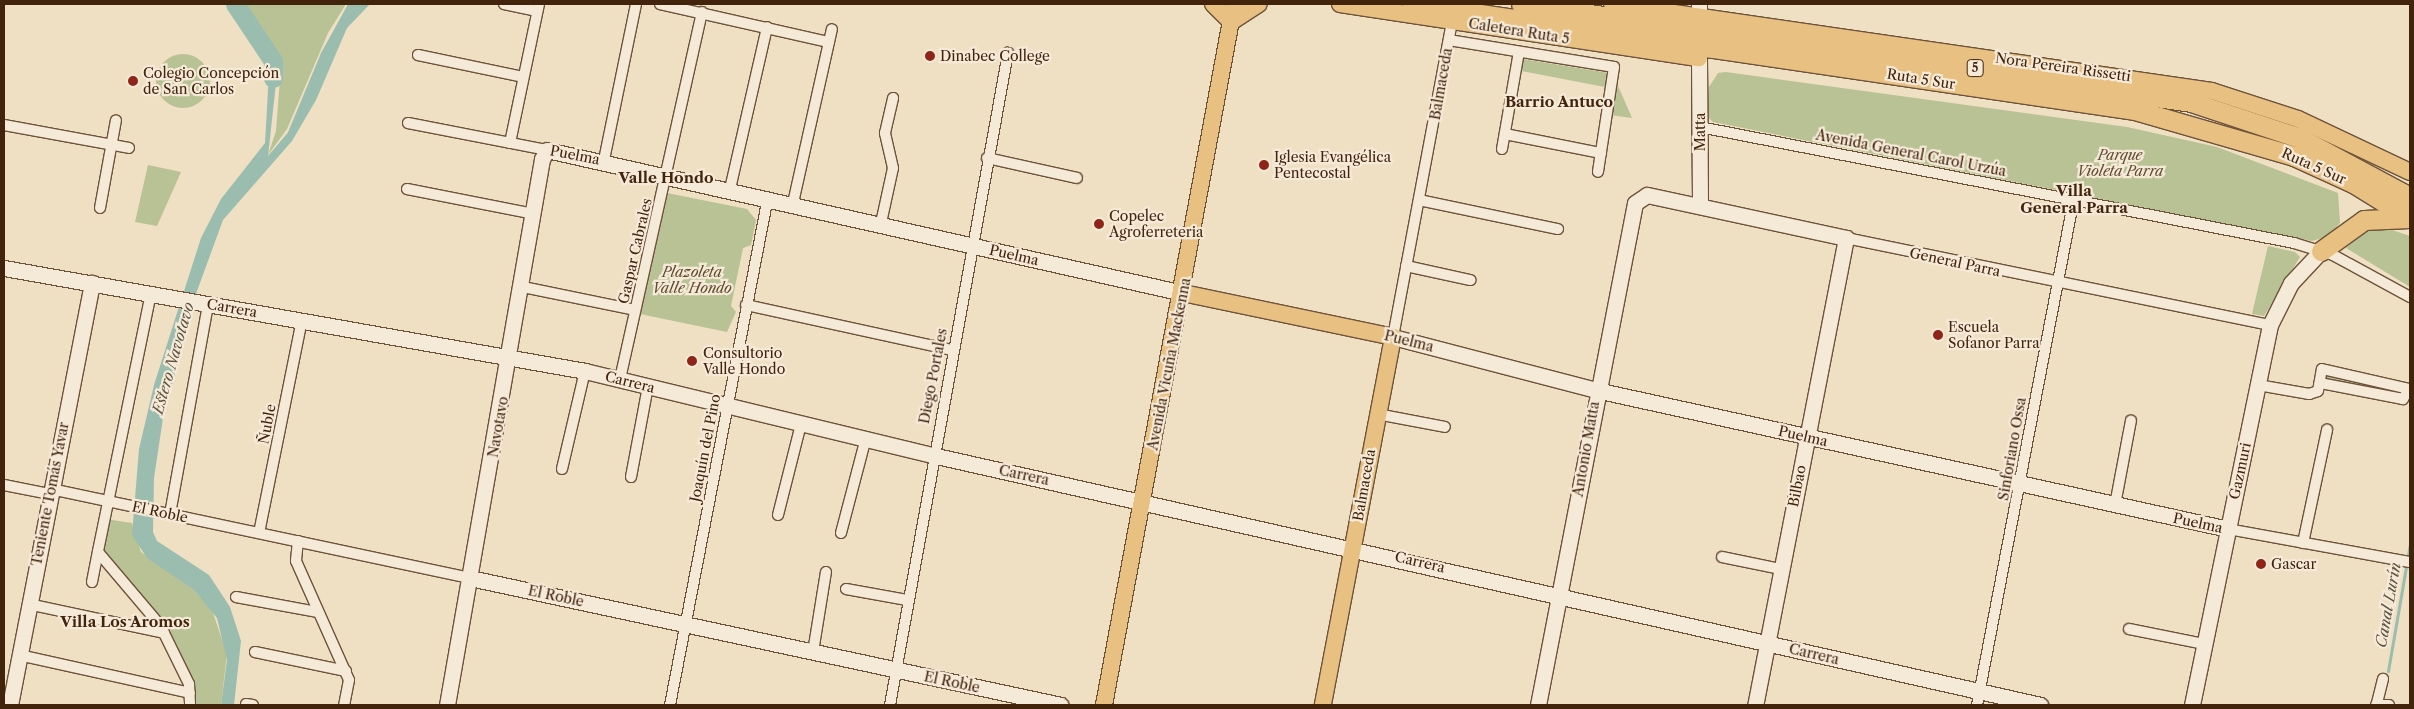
<!DOCTYPE html>
<html>
<head>
<meta charset="utf-8">
<style>
	body { margin:0 }
	#map { position:relative; width:2414px; height:709px; overflow:hidden; background:#efdfc3; font-family:"Libre Caslon Text",serif }
	div>[style] { position:absolute }
	.green>* { inset:0; background:#b9c294; transform-origin:0 0 }
	.round { border-radius:50% }
	.water>* { inset:0; background:#9abdaf }
	.stream>* { height:3px; margin:-1.5px; padding:0 1.5px; transform-origin:1.5px; border-radius:1.5px; background:#9abdaf }
	.river>* { height:19px; margin:-9.5px; padding:0 9.5px; transform-origin:9.5px; border-radius:9.5px; background:#9abdaf }
	.roads { filter:drop-shadow(1px 0 #6d523a) drop-shadow(-1px 0 #6d523a) drop-shadow(0 1px #6d523a) drop-shadow(0 -1px #6d523a) }
	.street>* { height:10px; margin:-5px; padding:0 5px; transform-origin:5px; border-radius:5px; background:#f5ead8 }
	.secondary>* { height:15px; margin:-7.5px; padding:0 7.5px; transform-origin:7.5px; border-radius:7.5px; background:#f5ead8 }
	.primary>* { height:16px; margin:-8px; padding:0 8px; transform-origin:8px; border-radius:8px; background:#e8c082 }
	.highway>* { height:19px; margin:-9.5px; padding:0 9.5px; transform-origin:9.5px; border-radius:9.5px; background:#e8c082 }
	.dots>* { width:14px; height:14px; translate:-50% -50%; box-sizing:border-box; border:2px solid #f5ead8; border-radius:50% }
	span { translate:-50% -50%; white-space:nowrap; text-align:center; line-height:1.15; -webkit-text-stroke:4.5px #f5ead8; paint-order:stroke }
	.shield-label span { padding:1px 4px; background:#f5ead8; border:1px solid; border-radius:4px; -webkit-text-stroke-width:0 }
	.shield-label { font-size:12px; color:#42230c; font-weight:700 }
	.street-label { font-size:14px; color:#42230c }
	.poi-label { font-size:14px; color:#42230c }
	.left { translate:0 -50%; text-align:left }
	.park-label { font-size:14px; color:#604b2e; font-style:italic }
	.neighbourhood-label { font-size:15px; color:#42230c; font-weight:700 }
	.water-label { font-size:15px; color:#5c513d; font-style:italic }
	.frame { position:absolute; inset:0; border:5px solid #42230c; pointer-events:none }
</style>
</head>
<body>
<div id="map">
	<div class="green">
		<i style="clip-path:polygon(243px 4px,346px 4px,328px 33px,287px 129px,268px 155px,276px 131px,281px 65px)"></i>
		<i class="round" style="left:156px;top:54px;width:54px;height:54px"></i>
		<i style="clip-path:polygon(1523px 59px,1609px 73px,1605px 87px,1521px 71px)"></i>
		<i style="clip-path:polygon(1726px 72px,2127px 127px,2217px 147px,2338px 193px,2340px 223px,2329px 236px,2312px 241px,1713px 122px,1706px 115px,1709px 87px,1718px 73px)"></i>
		<i style="clip-path:polygon(1615px 79px,1632px 118px,1610px 115px)"></i>
		<i style="clip-path:polygon(148px 165px,181px 172px,157px 226px,135px 222px)"></i>
		<i style="clip-path:polygon(667px 193px,747px 209px,756px 220px,751px 245px,743px 248px,731px 306px,736px 312px,727px 332px,640px 314px)"></i>
		<i style="clip-path:polygon(2380px 226px,2410px 236px,2410px 287px,2346px 248px,2368px 227px)"></i>
		<i style="clip-path:polygon(2268px 246px,2295px 252px,2300px 257px,2264px 316px,2252px 314px)"></i>
		<i style="left:2323px;top:370px;width:84px;height:13px;rotate:10deg"></i>
		<i style="clip-path:polygon(106px 519px,132px 523px,141px 552px,194px 590px,212px 610px,227px 654px,221px 705px,191px 705px,162px 625px,100px 552px)"></i>
	</div>
	<div class="water">
		<i style="clip-path:polygon(349px 4px,370px 4px,347px 28px,316px 100px,292px 141px,223px 220px,197px 291px,163px 418px,154px 478px,153px 532px,157px 541px,209px 575px,230px 607px,241px 641px,234px 705px,221px 705px,227px 660px,217px 618px,194px 590px,147px 558px,132px 535px,139px 449px,154px 385px,201px 238px,221px 199px,265px 143px,269px 72px,263px 57px,268px 54px,274px 58px,277px 74px,268px 156px,290px 130px,322px 53px)"></i>
	</div>
	<div class="stream">
		<i style="left:289px;top:132px;width:86px;rotate:-67.3deg"></i>
		<i style="left:322px;top:53px;width:56px;rotate:-61.1deg"></i>
		<i style="left:2388px;top:671px;width:130px;rotate:-80.2deg"></i>
	</div>
	<div class="river">
		<i style="left:235px;top:4px;width:69px;rotate:56.3deg"></i>
		<i style="left:273px;top:61px;width:17px;rotate:90deg"></i>
	</div>
	<div class="roads">
		<div class="street">
			<i style="left:504px;top:4px;width:34px;rotate:12deg"></i>
			<i style="left:660px;top:4px;width:173px;rotate:12.7deg"></i>
			<i style="left:1449px;top:40px;width:167px;rotate:9.3deg"></i>
			<i style="left:1614px;top:67px;width:106px;rotate:98.7deg"></i>
			<i style="left:418px;top:55px;width:107px;rotate:11.8deg"></i>
			<i style="left:408px;top:123px;width:142px;rotate:11deg"></i>
			<i style="left:4px;top:125px;width:127px;rotate:10.4deg"></i>
			<i style="left:1700px;top:127px;width:605px;rotate:11.05deg"></i>
			<i style="left:2294px;top:243px;width:41px;rotate:17.1deg"></i>
			<i style="left:2333px;top:255px;width:88px;rotate:28.6deg"></i>
			<i style="left:1505px;top:134px;width:98px;rotate:11.2deg"></i>
			<i style="left:510px;top:143px;width:142px;rotate:-78.2deg"></i>
			<i style="left:1502px;top:149px;width:98px;rotate:-80.1deg"></i>
			<i style="left:987px;top:158px;width:92px;rotate:12.5deg"></i>
			<i style="left:604px;top:160px;width:159px;rotate:-78.4deg"></i>
			<i style="left:407px;top:189px;width:129px;rotate:11.1deg"></i>
			<i style="left:730px;top:189px;width:166px;rotate:-77.1deg"></i>
			<i style="left:1419px;top:200px;width:142px;rotate:11.8deg"></i>
			<i style="left:793px;top:203px;width:178px;rotate:-77.4deg"></i>
			<i style="left:100px;top:208px;width:89px;rotate:-79.7deg"></i>
			<i style="left:881px;top:223px;width:56px;rotate:-77.7deg"></i>
			<i style="left:893px;top:168px;width:36px;rotate:-103deg"></i>
			<i style="left:885px;top:133px;width:36px;rotate:-77deg"></i>
			<i style="left:1846px;top:238px;width:433px;rotate:11.6deg"></i>
			<i style="left:1406px;top:266px;width:66px;rotate:12.3deg"></i>
			<i style="left:523px;top:287px;width:114px;rotate:11.6deg"></i>
			<i style="left:151px;top:293px;width:264px;rotate:101.6deg"></i>
			<i style="left:98px;top:552px;width:96px;rotate:49.7deg"></i>
			<i style="left:160px;top:625px;width:66px;rotate:63.8deg"></i>
			<i style="left:189px;top:684px;width:21px;rotate:87deg"></i>
			<i style="left:746px;top:305px;width:211px;rotate:12.3deg"></i>
			<i style="left:1393px;top:337px;width:321px;rotate:-79.4deg"></i>
			<i style="left:620px;top:379px;width:376px;rotate:-77.4deg"></i>
			<i style="left:2258px;top:385px;width:52px;rotate:10deg"></i>
			<i style="left:2309px;top:394px;width:9px;rotate:-18deg"></i>
			<i style="left:2318px;top:391px;width:22px;rotate:-80deg"></i>
			<i style="left:2322px;top:369px;width:89px;rotate:12.9deg"></i>
			<i style="left:2409px;top:389px;width:12px;rotate:121deg"></i>
			<i style="left:2403px;top:399px;width:85px;rotate:-169.1deg"></i>
			<i style="left:1377px;top:414px;width:69px;rotate:10.8deg"></i>
			<i style="left:562px;top:469px;width:101px;rotate:-76.8deg"></i>
			<i style="left:631px;top:477px;width:93px;rotate:-79.4deg"></i>
			<i style="left:4px;top:485px;width:47px;rotate:11.1deg"></i>
			<i style="left:51px;top:489px;width:428px;rotate:12deg"></i>
			<i style="left:2115px;top:505px;width:86px;rotate:-79.3deg"></i>
			<i style="left:170px;top:514px;width:213px;rotate:-79.7deg"></i>
			<i style="left:778px;top:515px;width:94px;rotate:-75.8deg"></i>
			<i style="left:2228px;top:529px;width:185px;rotate:10.3deg"></i>
			<i style="left:259px;top:533px;width:217px;rotate:-78.6deg"></i>
			<i style="left:841px;top:533px;width:98px;rotate:-75.3deg"></i>
			<i style="left:298px;top:541px;width:20px;rotate:96deg"></i>
			<i style="left:296px;top:561px;width:130px;rotate:66deg"></i>
			<i style="left:349px;top:680px;width:25px;rotate:101deg"></i>
			<i style="left:2303px;top:543px;width:116px;rotate:-78deg"></i>
			<i style="left:1722px;top:557px;width:59px;rotate:11.7deg"></i>
			<i style="left:92px;top:582px;width:31px;rotate:-79deg"></i>
			<i style="left:846px;top:589px;width:62px;rotate:10.2deg"></i>
			<i style="left:236px;top:597px;width:82px;rotate:10.5deg"></i>
			<i style="left:28px;top:604px;width:139px;rotate:12deg"></i>
			<i style="left:2129px;top:629px;width:76px;rotate:11.3deg"></i>
			<i style="left:255px;top:652px;width:93px;rotate:11.8deg"></i>
			<i style="left:813px;top:652px;width:81px;rotate:-80.8deg"></i>
			<i style="left:19px;top:655px;width:175px;rotate:12.5deg"></i>
			<i style="left:2377px;top:703px;width:25px;rotate:-76deg"></i>
			<i style="left:246px;top:704px;width:7px;rotate:8deg"></i>
			<i style="left:670px;top:705px;width:517px;rotate:-79.08deg"></i>
			<i style="left:890px;top:705px;width:663px;rotate:-79.74deg"></i>
			<i style="left:1977px;top:705px;width:516px;rotate:-79.17deg"></i>
			<i style="left:2376px;top:705px;width:13px"></i>
		</div>
		<div class="secondary">
			<i style="left:1699px;top:14px;width:10px;rotate:-90deg"></i>
			<i style="left:1699px;top:58px;width:147px;rotate:89.6deg"></i>
			<i style="left:4px;top:268px;width:590px;rotate:10.05deg"></i>
			<i style="left:585px;top:371px;width:357px;rotate:13.6deg"></i>
			<i style="left:932px;top:455px;width:1136px;rotate:12.71deg"></i>
			<i style="left:1393px;top:337px;width:210px;rotate:14.6deg"></i>
			<i style="left:1596px;top:390px;width:647px;rotate:12.4deg"></i>
			<i style="left:470px;top:578px;width:604px;rotate:12.13deg"></i>
			<i style="left:10px;top:705px;width:430px;rotate:-79deg"></i>
			<i style="left:447px;top:705px;width:554px;rotate:-80.13deg"></i>
			<i style="left:542px;top:159px;width:10px;rotate:-61deg"></i>
			<i style="left:547px;top:150px;width:652px;rotate:12.67deg"></i>
			<i style="left:1538px;top:705px;width:511px;rotate:-79.06deg"></i>
			<i style="left:1635px;top:203px;width:14px;rotate:-34deg"></i>
			<i style="left:1647px;top:195px;width:204px;rotate:12.2deg"></i>
			<i style="left:1846px;top:238px;width:476px;rotate:101deg"></i>
			<i style="left:2192px;top:705px;width:388px;rotate:-78.4deg"></i>
			<i style="left:2270px;top:325px;width:47px;rotate:-63.4deg"></i>
			<i style="left:2291px;top:283px;width:44px;rotate:-46.8deg"></i>
		</div>
		<div class="primary">
			<i style="left:1213px;top:4px;width:25px;rotate:45deg"></i>
			<i style="left:1340px;top:4px;width:363px;rotate:8.6deg"></i>
			<i style="left:1612px;top:4px;width:606px;rotate:8.25deg"></i>
			<i style="left:2212px;top:91px;width:90px;rotate:18deg"></i>
			<i style="left:2298px;top:119px;width:124px;rotate:25.3deg"></i>
			<i style="left:1231px;top:22px;width:33px;rotate:-33deg"></i>
			<i style="left:1183px;top:293px;width:215px;rotate:11.8deg"></i>
			<i style="left:1393px;top:337px;width:375px;rotate:100.8deg"></i>
			<i style="left:1104px;top:705px;width:713px;rotate:-79.49deg"></i>
		</div>
		<div class="highway">
			<i style="left:1412px;top:4px;width:731px;rotate:8.34deg"></i>
			<i style="left:2135px;top:110px;width:166px;rotate:16.1deg"></i>
			<i style="left:2294px;top:156px;width:65px;rotate:24.6deg"></i>
			<i style="left:2353px;top:183px;width:67px;rotate:31.6deg"></i>
			<i style="left:1521px;top:4px;width:677px;rotate:8.32deg"></i>
			<i style="left:2191px;top:102px;width:115px;rotate:18.3deg"></i>
			<i style="left:2300px;top:138px;width:125px;rotate:28.2deg"></i>
			<i style="left:2321px;top:251px;width:53px;rotate:-35.8deg"></i>
			<i style="left:2364px;top:220px;width:45px;rotate:-2.5deg"></i>
		</div>
	</div>
	<div class="dots">
		<i style="left:930px;top:56px;background:#8f2418"></i>
		<i style="left:133px;top:81px;background:#8f2418"></i>
		<i style="left:1264px;top:165px;background:#8f2418"></i>
		<i style="left:1099px;top:224px;background:#8f2418"></i>
		<i style="left:1938px;top:335px;background:#8f2418"></i>
		<i style="left:692px;top:361px;background:#8f2418"></i>
		<i style="left:2261px;top:564px;background:#8f2418"></i>
	</div>
	<div class="shield-label">
		<span style="left:1975px;top:68px">5</span>
	</div>
	<div class="street-label">
		<span style="left:1519px;top:31px;rotate:9deg">Caletera Ruta 5</span>
		<span style="left:2063px;top:67px;rotate:8deg">Nora Pereira Rissetti</span>
		<span style="left:1921px;top:79px;rotate:9deg">Ruta 5 Sur</span>
		<span style="left:1441px;top:84px;rotate:-80deg">Balmaceda</span>
		<span style="left:1700px;top:132px;rotate:-90deg">Matta</span>
		<span style="left:1911px;top:153px;rotate:11deg">Avenida General Carol Urzúa</span>
		<span style="left:575px;top:155px;rotate:11deg">Puelma</span>
		<span style="left:2314px;top:166px;rotate:24deg">Ruta 5 Sur</span>
		<span style="left:635px;top:251px;rotate:-77deg">Gaspar Cabrales</span>
		<span style="left:1014px;top:255px;rotate:13deg">Puelma</span>
		<span style="left:1955px;top:262px;rotate:12deg">General Parra</span>
		<span style="left:232px;top:308px;rotate:10deg">Carrera</span>
		<span style="left:1409px;top:341px;rotate:14deg">Puelma</span>
		<span style="left:1169px;top:364px;rotate:-79deg">Avenida Vicuña Mackenna</span>
		<span style="left:933px;top:376px;rotate:-79deg">Diego Portales</span>
		<span style="left:630px;top:382px;rotate:14deg">Carrera</span>
		<span style="left:267px;top:424px;rotate:-79deg">Ñuble</span>
		<span style="left:498px;top:427px;rotate:-80deg">Navotavo</span>
		<span style="left:1803px;top:436px;rotate:13deg">Puelma</span>
		<span style="left:705px;top:448px;rotate:-79deg">Joaquín del Pino</span>
		<span style="left:1586px;top:449px;rotate:-80deg">Antonio Matta</span>
		<span style="left:2012px;top:449px;rotate:-80deg">Sinforiano Ossa</span>
		<span style="left:2240px;top:471px;rotate:-78deg">Gazmuri</span>
		<span style="left:1024px;top:475px;rotate:12deg">Carrera</span>
		<span style="left:1364px;top:485px;rotate:-80deg">Balmaceda</span>
		<span style="left:1797px;top:486px;rotate:-79deg">Bilbao</span>
		<span style="left:50px;top:494px;rotate:-79deg">Teniente Tomás Yavar</span>
		<span style="left:160px;top:512px;rotate:12deg">El Roble</span>
		<span style="left:2198px;top:523px;rotate:12deg">Puelma</span>
		<span style="left:1420px;top:562px;rotate:13deg">Carrera</span>
		<span style="left:556px;top:596px;rotate:12deg">El Roble</span>
		<span style="left:1814px;top:654px;rotate:13deg">Carrera</span>
		<span style="left:952px;top:682px;rotate:12deg">El Roble</span>
	</div>
	<div class="poi-label">
		<span class="left" style="left:940px;top:56px">Dinabec College</span>
		<span class="left" style="left:143px;top:81px">Colegio Concepción<br>de San Carlos</span>
		<span class="left" style="left:1274px;top:165px">Iglesia Evangélica<br>Pentecostal</span>
		<span class="left" style="left:1109px;top:224px">Copelec<br>Agroferreteria</span>
		<span class="left" style="left:1948px;top:335px">Escuela<br>Sofanor Parra</span>
		<span class="left" style="left:703px;top:361px">Consultorio<br>Valle Hondo</span>
		<span class="left" style="left:2271px;top:564px">Gascar</span>
	</div>
	<div class="park-label">
		<span style="left:2120px;top:163px">Parque<br>Violeta Parra</span>
		<span style="left:692px;top:280px">Plazoleta<br>Valle Hondo</span>
	</div>
	<div class="neighbourhood-label">
		<span style="left:1559px;top:102px">Barrio Antuco</span>
		<span style="left:666px;top:178px">Valle Hondo</span>
		<span style="left:2074px;top:199px">Villa<br>General Parra</span>
		<span style="left:125px;top:622px">Villa Los Aromos</span>
	</div>
	<div class="water-label">
		<span style="left:173px;top:358px;rotate:-74deg">Estero Navotavo</span>
		<span style="left:2388px;top:605px;rotate:-80deg">Canal Lurín</span>
	</div>
	<div class="frame"></div>
</div>
</body>
</html>
